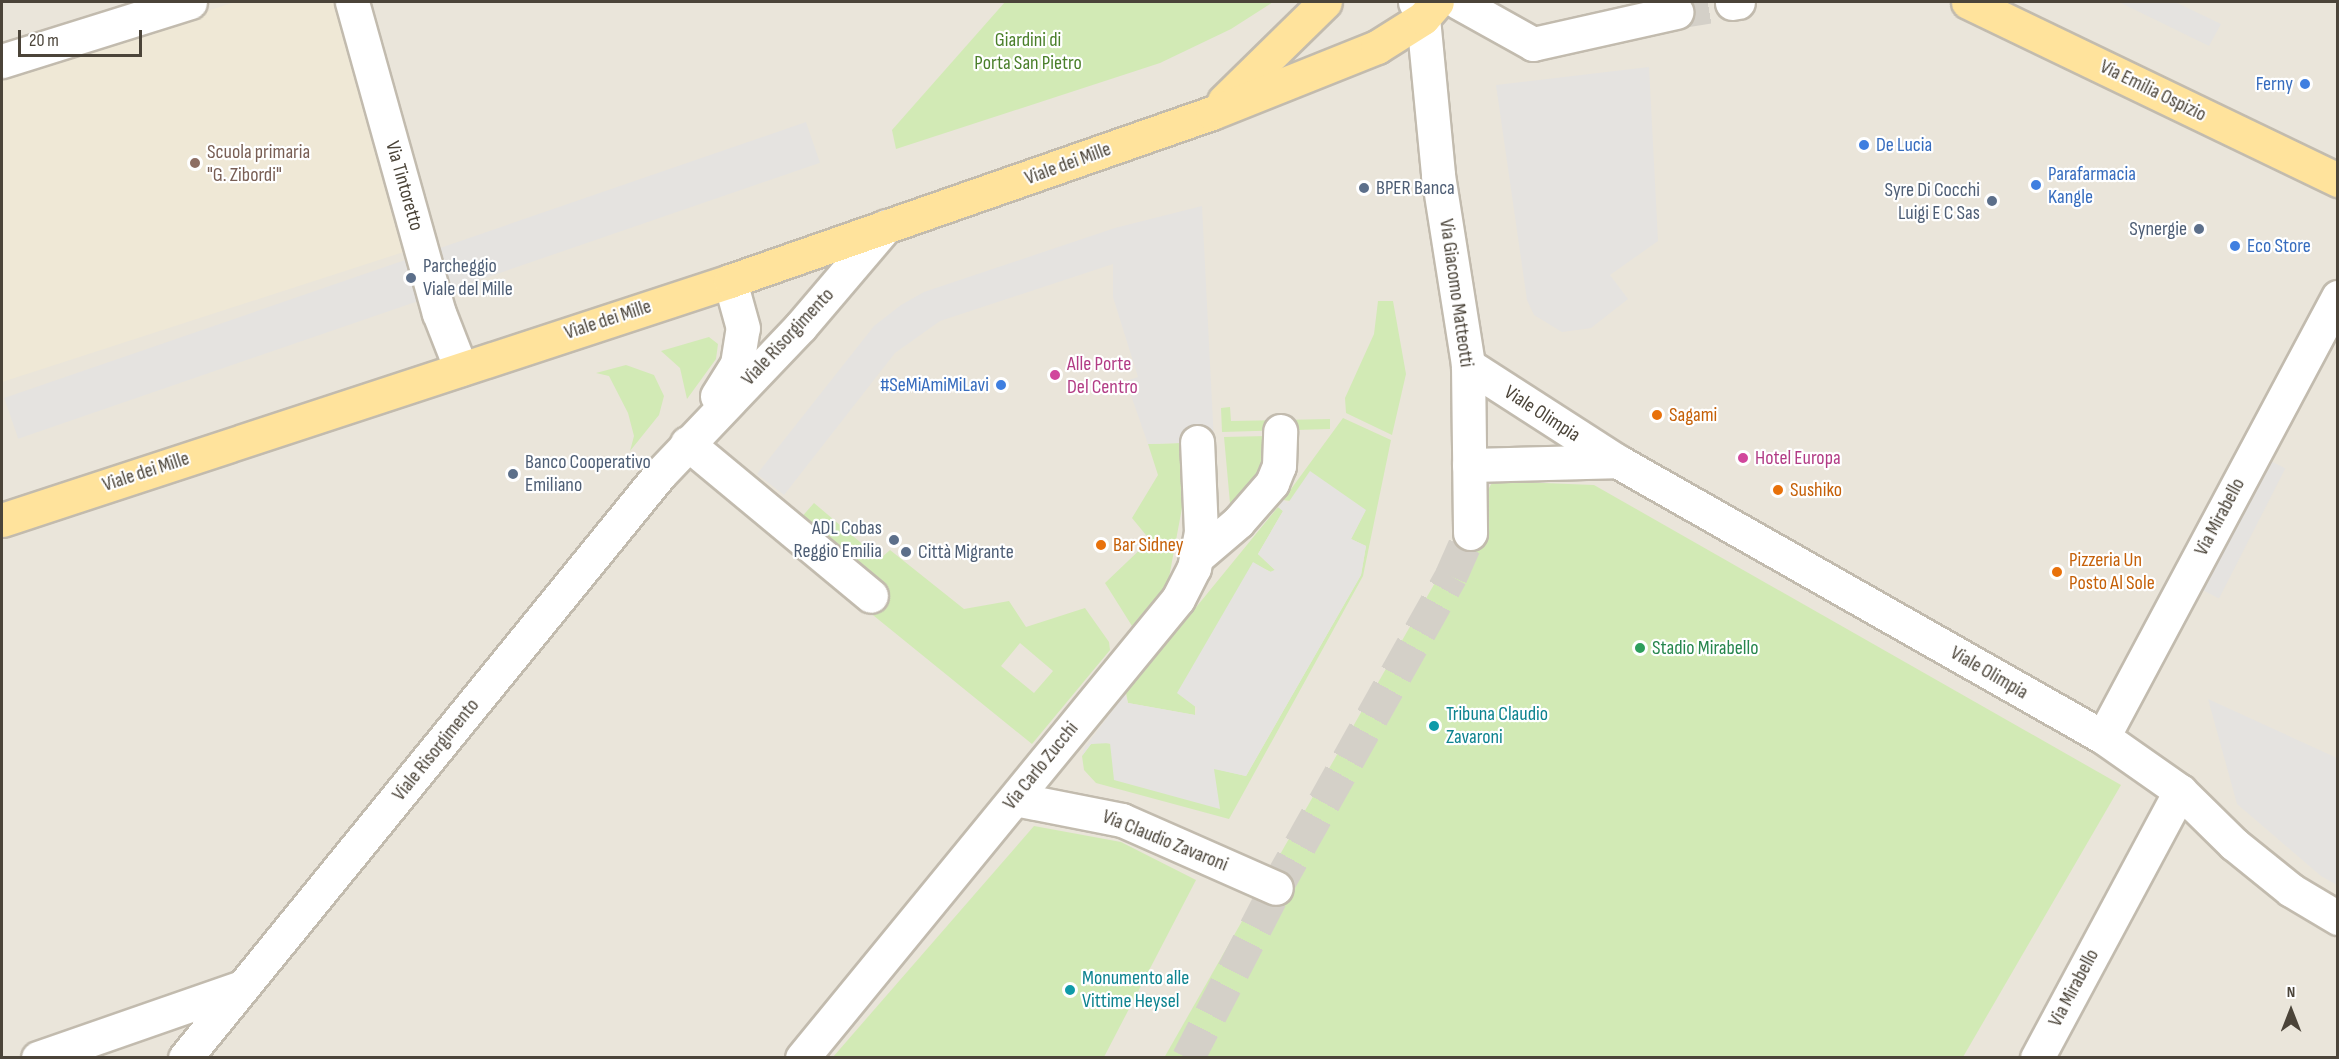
<!DOCTYPE html>
<html>
<head>
<meta charset="utf-8">
<style>
	body { margin:0 }
	#map { position:relative; width:2339px; height:1059px; overflow:hidden; background:#f6f3ec; font-family:"Sofia Sans Condensed",sans-serif }
	div>[style] { position:absolute }
	.residential>* { inset:0; background:#eae5da; transform-origin:0 0 }
	.education>* { inset:0; background:#efe8d6 }
	.green>* { inset:0; background:#d2eab5 }
	.parking>* { inset:0; background:#e5e3e0; transform-origin:0 0 }
	.minor-tunnel>* { height:33px; margin-top:-16.5px; transform-origin:0; background:repeating-linear-gradient(90deg,#d4d0c8 0 33px,transparent 0 49px) }
	.roads { filter:drop-shadow(2px 0 #c2bbae) drop-shadow(-2px 0 #c2bbae) drop-shadow(0 2px #c2bbae) drop-shadow(0 -2px #c2bbae) }
	.minor>* { height:33px; margin:-16.5px; padding:0 16.5px; transform-origin:16.5px; border-radius:16.5px; background:#fff }
	.major>* { height:33px; margin:-16.5px; padding:0 16.5px; transform-origin:16.5px; border-radius:16.5px; background:#ffe39c }
	.dots>* { width:16px; height:16px; translate:-50% -50%; box-sizing:border-box; border:3px solid #fff; border-radius:50% }
	span { translate:-50% -50%; white-space:nowrap; text-align:center; line-height:1.15; -webkit-text-stroke:4.5px #fff; paint-order:stroke }
	.park-label { font-size:20px; color:#4a7f2a }
	.shop-label { font-size:20px; color:#366cbe }
	.right { translate:-100% -50%; text-align:right }
	.left { translate:0 -50%; text-align:left }
	.street-label { font-size:20px; color:#4b4439 }
	.education-label { font-size:20px; color:#785e54 }
	.service-label { font-size:20px; color:#4e5e75 }
	.hotel-label { font-size:20px; color:#b23c85 }
	.food-label { font-size:20px; color:#c56008 }
	.leisure-label { font-size:20px; color:#27864d }
	.culture-label { font-size:20px; color:#0d838f }
	.frame { position:absolute; inset:0; border:3px solid #4b4439; pointer-events:none }
	.north { position:absolute; left:2261px; top:981px; width:60px; height:60px; -webkit-text-stroke:4px #fff; paint-order:stroke; rotate:0deg; font-size:16px; font-weight:700; line-height:24px; text-align:center; color:#4b4439 }
	.north::after { content:''; display:block; margin:auto; width:21px; height:27px; background:#4b4439; clip-path:polygon(50% 0,100% 100%,50% 72%,0 100%) }
	.scale { position:absolute; left:18px; top:30px; width:124px; height:27px; box-sizing:border-box; border:3px solid #4b4439; border-top:0; padding-left:8px; font-size:18px; line-height:21px; white-space:nowrap; color:#4b4439; -webkit-text-stroke:4px #fff; paint-order:stroke }
</style>
</head>
<body>
<div id="map">
	<div class="residential">
		<i style="left:2px;top:2px;width:2335px;height:1055px"></i>
	</div>
	<div class="education">
		<i style="clip-path:polygon(235px 2px,335px 2px,416px 248px,2px 382px,2px 78px)"></i>
	</div>
	<div class="green">
		<i style="clip-path:polygon(1005px 2px,1273px 2px,1231px 29px,1160px 63px,896px 149px,892px 130px)"></i>
		<i style="clip-path:polygon(1378px 301px,1393px 301px,1406px 374px,1392px 435px,1346px 413px,1345px 398px,1374px 334px)"></i>
		<i style="clip-path:polygon(709px 337px,718px 344px,716px 359px,687px 399px,680px 368px,661px 351px)"></i>
		<i style="clip-path:polygon(626px 365px,654px 375px,664px 396px,659px 415px,630px 451px,634px 436px,628px 413px,609px 376px,596px 373px)"></i>
		<i style="clip-path:polygon(1230px 407px,1231px 421px,1330px 419px,1330px 429px,1222px 432px,1221px 408px)"></i>
		<i style="clip-path:polygon(1343px 418px,1391px 440px,1363px 576px,1229px 819px,1096px 783px,1084px 770px,1082px 756px,1091px 744px,1102px 742px,1246px 776px,1361px 575px,1366px 546px,1351px 539px,1365px 511px,1283px 500px)"></i>
		<i style="clip-path:polygon(1267px 436px,1267px 465px,1231px 514px,1224px 437px)"></i>
		<i style="clip-path:polygon(1180px 443px,1182px 508px,1168px 583px,1132px 626px,1105px 583px,1150px 540px,1132px 518px,1158px 475px,1148px 444px)"></i>
		<i style="clip-path:polygon(1493px 481px,1594px 485px,2121px 785px,1963px 1057px,1164px 1058px)"></i>
		<i style="clip-path:polygon(evenodd,814px 503px,880px 559px,890px 550px,964px 609px,1009px 601px,1026px 627px,1085px 608px,1109px 642px,1110px 650px,1032px 744px,863px 607px,799px 520px,814px 503px,1020px 643px,1053px 671px,1034px 693px,1001px 666px,1020px 643px)"></i>
		<i style="clip-path:polygon(1278px 507px,1283px 511px,1258px 554px,1275px 570px,1271px 572px,1253px 563px,1195px 705px,1195px 715px,1128px 703px,1126px 693px)"></i>
		<i style="clip-path:polygon(1034px 826px,1121px 842px,1196px 880px,1104px 1057px,833px 1057px)"></i>
	</div>
	<div class="parking">
		<i style="clip-path:polygon(2119px 2px,2175px 2px,2221px 24px,2209px 46px)"></i>
		<i style="clip-path:polygon(1649px 67px,1658px 241px,1610px 275px,1628px 299px,1591px 328px,1562px 332px,1534px 315px,1527px 300px,1496px 85px)"></i>
		<i style="left:806px;top:122px;width:43px;height:848px;rotate:71deg"></i>
		<i style="clip-path:polygon(1202px 206px,1214px 442px,1148px 444px,1126px 381px,1138px 377px,1113px 297px,1113px 264px,940px 321px,895px 353px,784px 495px,757px 474px,874px 326px,901px 305px,924px 292px,1115px 228px)"></i>
		<i style="left:2255px;top:453px;width:34px;height:146px;rotate:27deg"></i>
		<i style="clip-path:polygon(1310px 471px,1366px 510px,1351px 539px,1366px 546px,1361px 575px,1246px 776px,1214px 769px,1220px 809px,1114px 780px,1110px 743px,1091px 744px,1082px 756px,1085px 747px,1125px 694px,1128px 703px,1195px 715px,1197px 708px,1177px 693px,1253px 562px,1270px 572px,1275px 570px,1258px 554px,1283px 511px,1278px 507px,1283px 500px,1288px 503px)"></i>
		<i style="clip-path:polygon(2208px 699px,2337px 758px,2337px 885px,2321px 876px,2237px 804px)"></i>
	</div>
	<div class="minor-tunnel">
		<i style="left:1676px;top:12px;width:57px;rotate:-9.1deg"></i>
		<i style="left:1188px;top:1058px;width:191px;rotate:-62.6deg"></i>
		<i style="left:1276px;top:888px;width:358px;rotate:-60.7deg"></i>
		<i style="left:1451px;top:576px;width:47px;rotate:-66.2deg"></i>
	</div>
	<div class="roads">
		<div class="minor">
			<i style="left:352px;top:2px;width:323px;rotate:74.4deg"></i>
			<i style="left:439px;top:313px;width:60px;rotate:68.6deg"></i>
			<i style="left:1415px;top:2px;width:18px;rotate:63deg"></i>
			<i style="left:1423px;top:18px;width:158px;rotate:84.5deg"></i>
			<i style="left:1438px;top:175px;width:192px;rotate:81deg"></i>
			<i style="left:1468px;top:365px;width:168px;rotate:89.3deg"></i>
			<i style="left:1458px;top:2px;width:86px;rotate:29.2deg"></i>
			<i style="left:1533px;top:44px;width:147px;rotate:-12.6deg"></i>
			<i style="left:1732px;top:3px;width:6px;rotate:-9deg"></i>
			<i style="left:2px;top:61px;width:197px;rotate:-17.4deg"></i>
			<i style="left:1468px;top:365px;width:177px;rotate:32.8deg"></i>
			<i style="left:1617px;top:461px;width:559px;rotate:29.59deg"></i>
			<i style="left:2103px;top:737px;width:94px;rotate:35deg"></i>
			<i style="left:2180px;top:791px;width:76px;rotate:44.5deg"></i>
			<i style="left:2234px;top:844px;width:73px;rotate:38.9deg"></i>
			<i style="left:2291px;top:890px;width:55px;rotate:30.8deg"></i>
			<i style="left:717px;top:396px;width:38px;rotate:-58deg"></i>
			<i style="left:737px;top:364px;width:36px;rotate:-81deg"></i>
			<i style="left:743px;top:328px;width:49px;rotate:-105.5deg"></i>
			<i style="left:687px;top:443px;width:239px;rotate:39.7deg"></i>
			<i style="left:1469px;top:465px;width:148px;rotate:-1.5deg"></i>
			<i style="left:1197px;top:557px;width:54px;rotate:-40.5deg"></i>
			<i style="left:1238px;top:522px;width:52px;rotate:-48.9deg"></i>
			<i style="left:1272px;top:483px;width:18px;rotate:-68deg"></i>
			<i style="left:1279px;top:466px;width:35px;rotate:-88deg"></i>
			<i style="left:2103px;top:737px;width:499px;rotate:-61.9deg"></i>
			<i style="left:1015px;top:799px;width:109px;rotate:11.1deg"></i>
			<i style="left:1122px;top:820px;width:168px;rotate:23.8deg"></i>
			<i style="left:38px;top:1058px;width:216px;rotate:-19.2deg"></i>
			<i style="left:185px;top:1058px;width:753px;rotate:-50.88deg"></i>
			<i style="left:660px;top:474px;width:204px;rotate:-46.4deg"></i>
			<i style="left:801px;top:326px;width:131px;rotate:-49.6deg"></i>
			<i style="left:802px;top:1058px;width:593px;rotate:-50.68deg"></i>
			<i style="left:1178px;top:599px;width:35px;rotate:-63deg"></i>
			<i style="left:1194px;top:568px;width:37px;rotate:-79deg"></i>
			<i style="left:1201px;top:532px;width:90px;rotate:-92.5deg"></i>
			<i style="left:2037px;top:1058px;width:303px;rotate:-61.8deg"></i>
		</div>
		<div class="major">
			<i style="left:1968px;top:2px;width:411px;rotate:25.7deg"></i>
			<i style="left:1224px;top:101px;width:141px;rotate:-44.4deg"></i>
			<i style="left:2px;top:520px;width:766px;rotate:-18.17deg"></i>
			<i style="left:730px;top:281px;width:510px;rotate:-19.22deg"></i>
			<i style="left:1212px;top:113px;width:178px;rotate:-21.8deg"></i>
			<i style="left:1377px;top:47px;width:54px;rotate:-32.2deg"></i>
			<i style="left:1423px;top:18px;width:21px;rotate:-49deg"></i>
		</div>
	</div>
	<div class="dots">
		<i style="left:2305px;top:84px;background:#3f7fe0"></i>
		<i style="left:1864px;top:145px;background:#3f7fe0"></i>
		<i style="left:195px;top:163px;background:#8d6e63"></i>
		<i style="left:2036px;top:185px;background:#3f7fe0"></i>
		<i style="left:1364px;top:188px;background:#5c6f8a"></i>
		<i style="left:1992px;top:201px;background:#5c6f8a"></i>
		<i style="left:2199px;top:229px;background:#5c6f8a"></i>
		<i style="left:2235px;top:246px;background:#3f7fe0"></i>
		<i style="left:411px;top:278px;background:#5c6f8a"></i>
		<i style="left:1055px;top:375px;background:#d1479c"></i>
		<i style="left:1001px;top:385px;background:#3f7fe0"></i>
		<i style="left:1657px;top:415px;background:#e8710a"></i>
		<i style="left:1743px;top:458px;background:#d1479c"></i>
		<i style="left:513px;top:474px;background:#5c6f8a"></i>
		<i style="left:1778px;top:490px;background:#e8710a"></i>
		<i style="left:894px;top:540px;background:#5c6f8a"></i>
		<i style="left:1101px;top:545px;background:#e8710a"></i>
		<i style="left:906px;top:552px;background:#5c6f8a"></i>
		<i style="left:2057px;top:572px;background:#e8710a"></i>
		<i style="left:1640px;top:648px;background:#2e9e5b"></i>
		<i style="left:1434px;top:726px;background:#0f9aa8"></i>
		<i style="left:1070px;top:990px;background:#0f9aa8"></i>
	</div>
	<div class="park-label">
		<span style="left:1028px;top:52px">Giardini di<br>Porta San Pietro</span>
	</div>
	<div class="shop-label">
		<span class="right" style="left:2293px;top:84px">Ferny</span>
		<span class="left" style="left:1876px;top:145px">De Lucia</span>
		<span class="left" style="left:2048px;top:186px">Parafarmacia<br>Kangle</span>
		<span class="left" style="left:2247px;top:246px">Eco Store</span>
		<span class="right" style="left:989px;top:385px">#SeMiAmiMiLavi</span>
	</div>
	<div class="street-label">
		<span style="left:2153px;top:91px;rotate:26deg">Via Emilia Ospizio</span>
		<span style="left:1068px;top:164px;rotate:-20deg">Viale dei Mille</span>
		<span style="left:404px;top:186px;rotate:74deg">Via Tintoretto</span>
		<span style="left:1456px;top:293px;rotate:82deg">Via Giacomo Matteotti</span>
		<span style="left:608px;top:320px;rotate:-18deg">Viale dei Mille</span>
		<span style="left:788px;top:337px;rotate:-47deg">Viale Risorgimento</span>
		<span style="left:1542px;top:414px;rotate:33deg">Viale Olimpia</span>
		<span style="left:146px;top:472px;rotate:-18deg">Viale dei Mille</span>
		<span style="left:2220px;top:517px;rotate:-62deg">Via Mirabello</span>
		<span style="left:1989px;top:673px;rotate:30deg">Viale Olimpia</span>
		<span style="left:436px;top:750px;rotate:-51deg">Viale Risorgimento</span>
		<span style="left:1041px;top:766px;rotate:-51deg">Via Carlo Zucchi</span>
		<span style="left:1165px;top:841px;rotate:22deg">Via Claudio Zavaroni</span>
		<span style="left:2074px;top:988px;rotate:-62deg">Via Mirabello</span>
	</div>
	<div class="education-label">
		<span class="left" style="left:207px;top:164px">Scuola primaria<br>"G. Zibordi"</span>
	</div>
	<div class="service-label">
		<span class="left" style="left:1376px;top:188px">BPER Banca</span>
		<span class="right" style="left:1980px;top:202px">Syre Di Cocchi<br>Luigi E C Sas</span>
		<span class="right" style="left:2187px;top:229px">Synergie</span>
		<span class="left" style="left:423px;top:278px">Parcheggio<br>Viale del Mille</span>
		<span class="left" style="left:525px;top:474px">Banco Cooperativo<br>Emiliano</span>
		<span class="right" style="left:882px;top:540px">ADL Cobas<br>Reggio Emilia</span>
		<span class="left" style="left:918px;top:552px">Città Migrante</span>
	</div>
	<div class="hotel-label">
		<span class="left" style="left:1067px;top:376px">Alle Porte<br>Del Centro</span>
		<span class="left" style="left:1755px;top:458px">Hotel Europa</span>
	</div>
	<div class="food-label">
		<span class="left" style="left:1669px;top:415px">Sagami</span>
		<span class="left" style="left:1790px;top:490px">Sushiko</span>
		<span class="left" style="left:1113px;top:545px">Bar Sidney</span>
		<span class="left" style="left:2069px;top:572px">Pizzeria Un<br>Posto Al Sole</span>
	</div>
	<div class="leisure-label">
		<span class="left" style="left:1652px;top:648px">Stadio Mirabello</span>
	</div>
	<div class="culture-label">
		<span class="left" style="left:1446px;top:726px">Tribuna Claudio<br>Zavaroni</span>
		<span class="left" style="left:1082px;top:990px">Monumento alle<br>Vittime Heysel</span>
	</div>
	<div class="frame"></div>
	<div class="north">N</div>
	<div class="scale">20 m</div>
</div>
</body>
</html>
